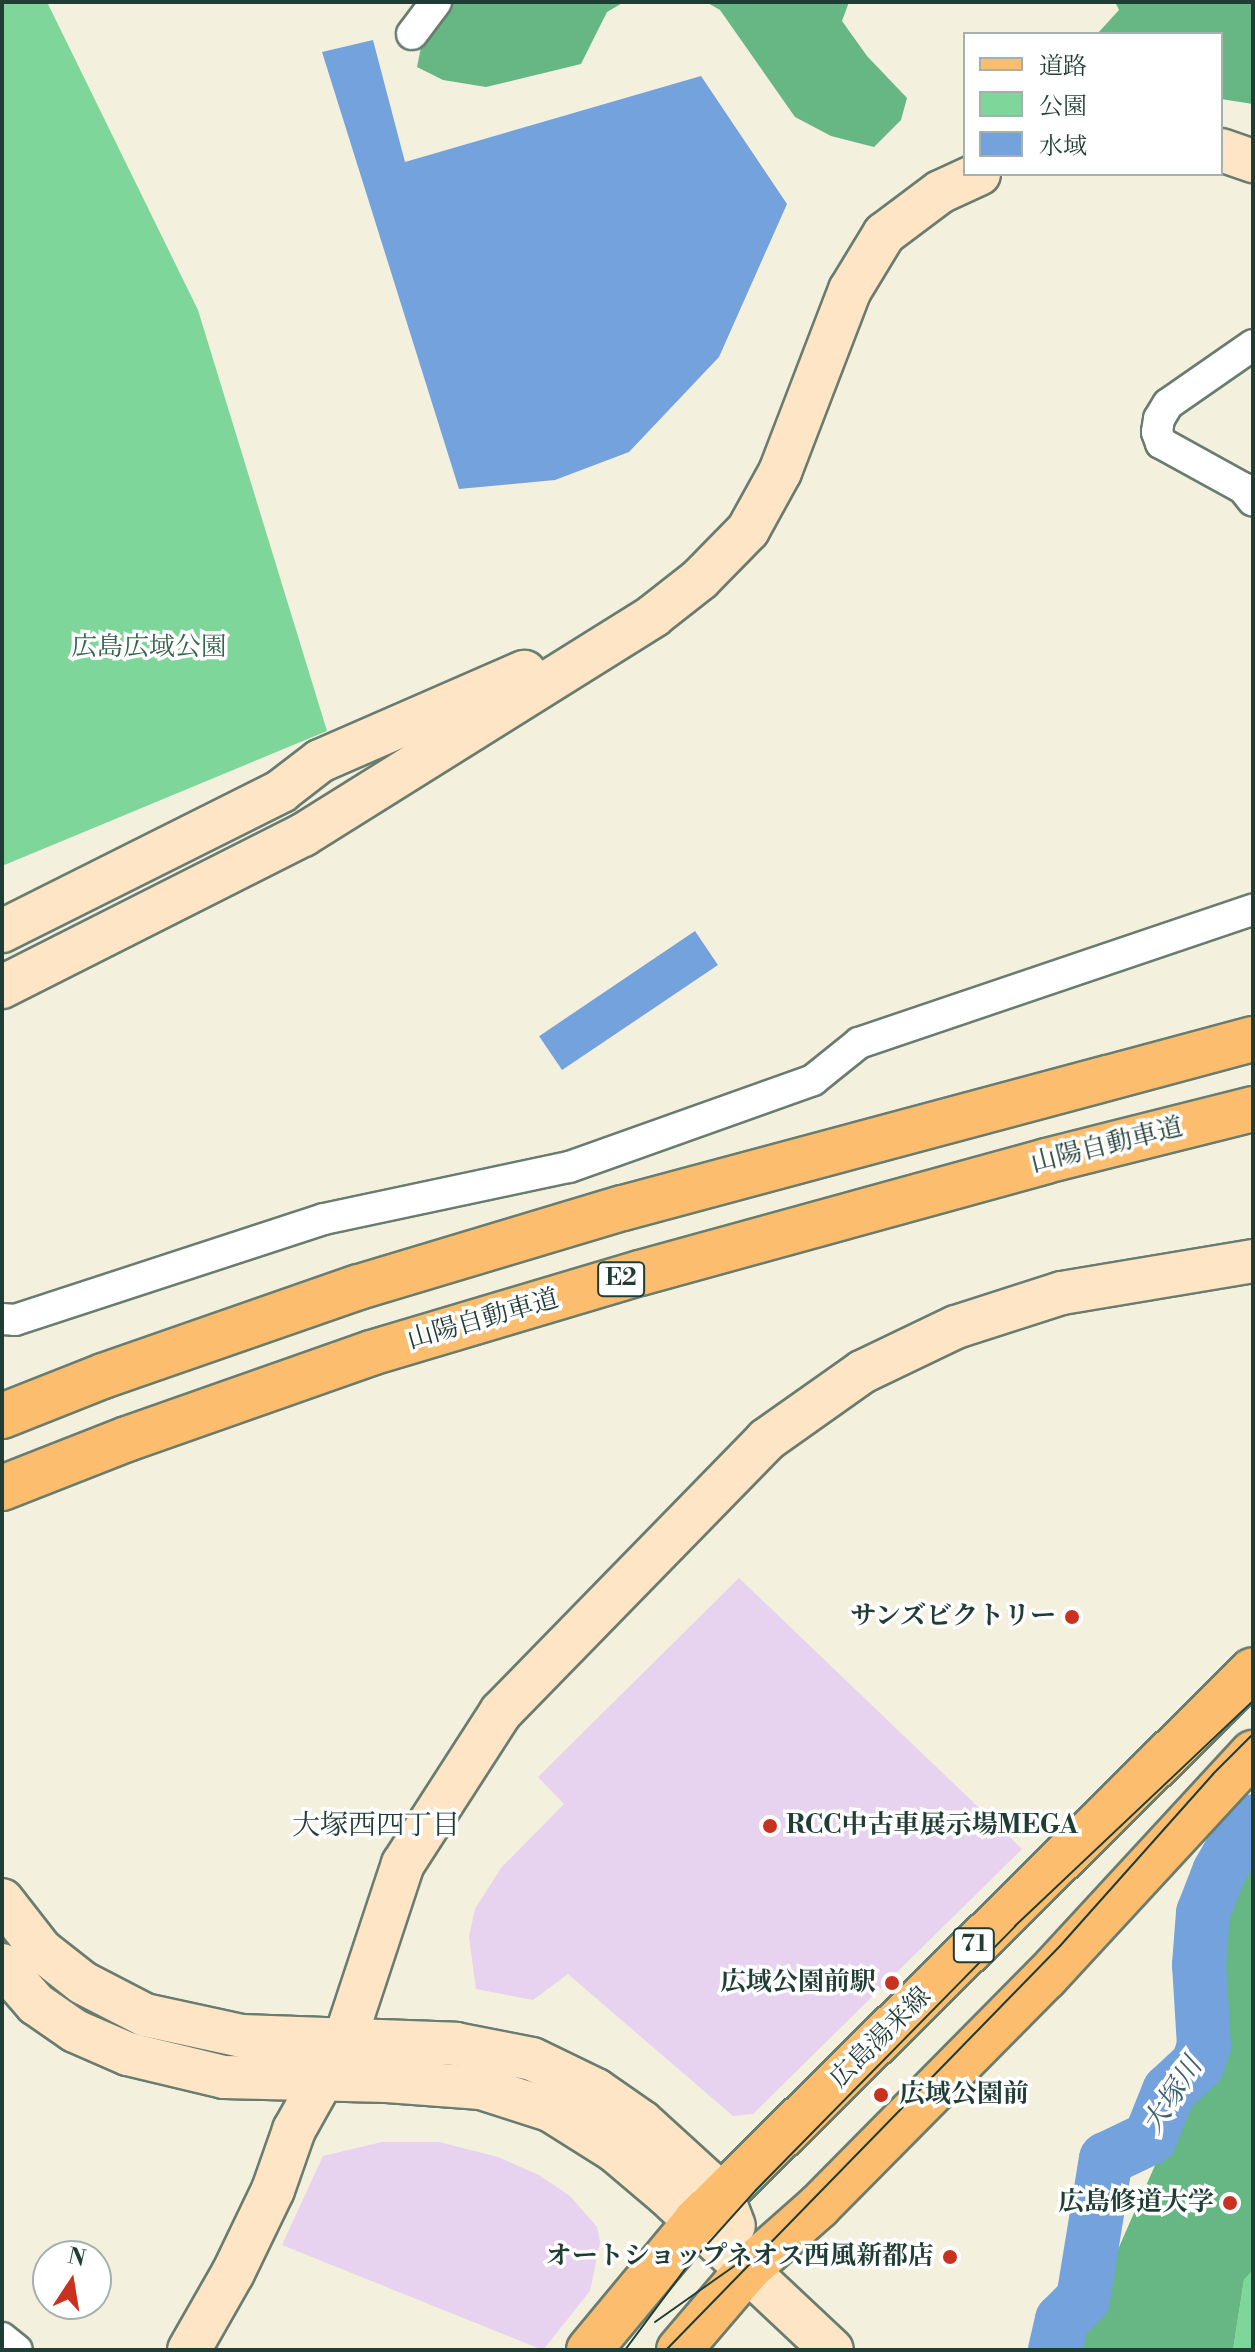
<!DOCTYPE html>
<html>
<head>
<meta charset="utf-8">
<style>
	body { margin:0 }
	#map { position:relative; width:1255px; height:2352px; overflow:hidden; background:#f3f0de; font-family:"Libre Bodoni","Noto Serif JP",serif }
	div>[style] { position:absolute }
	.built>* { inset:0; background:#e7d2ef }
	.green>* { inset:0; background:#7ed69b }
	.forest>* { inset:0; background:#66b783 }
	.water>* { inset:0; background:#74a2dd; transform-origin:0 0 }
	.river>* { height:54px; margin:-27px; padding:0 27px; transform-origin:27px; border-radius:27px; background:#74a2dd }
	.roads { filter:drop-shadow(2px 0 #697c70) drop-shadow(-2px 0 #697c70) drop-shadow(0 2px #697c70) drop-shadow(0 -2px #697c70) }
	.street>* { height:30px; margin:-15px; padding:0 15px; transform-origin:15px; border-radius:15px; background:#fff }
	.secondary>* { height:42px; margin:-21px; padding:0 21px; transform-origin:21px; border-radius:21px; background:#fee5c5 }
	.primary>* { height:44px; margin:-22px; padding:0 22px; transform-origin:22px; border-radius:22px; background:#fcbd6f }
	.highway>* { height:44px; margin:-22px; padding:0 22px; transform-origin:22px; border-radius:22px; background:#fcbd6f }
	.tram>* { height:2px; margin:-1px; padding:0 1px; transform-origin:1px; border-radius:1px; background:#1f3d34 }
	.dots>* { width:22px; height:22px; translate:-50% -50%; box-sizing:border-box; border:4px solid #fff; border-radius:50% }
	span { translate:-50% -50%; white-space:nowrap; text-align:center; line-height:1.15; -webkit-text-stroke:7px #fff; paint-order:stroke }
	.shield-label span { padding:2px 6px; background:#fff; border:2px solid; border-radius:6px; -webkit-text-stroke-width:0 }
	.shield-label { font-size:24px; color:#1f3d34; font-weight:700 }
	.park-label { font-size:26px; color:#37634e }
	.street-label { font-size:26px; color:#1f3d34 }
	.poi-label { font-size:26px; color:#1f3d34; font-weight:700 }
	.right { translate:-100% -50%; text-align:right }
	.left { translate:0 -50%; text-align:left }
	.neighbourhood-label { font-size:28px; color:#1f3d34 }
	.water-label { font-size:28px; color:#3d606f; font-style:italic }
	.frame { position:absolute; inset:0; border:4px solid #1f3d34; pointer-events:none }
	.legend { position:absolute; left:963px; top:32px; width:260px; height:144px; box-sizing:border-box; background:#fff; border:2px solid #a5b1ae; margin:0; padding:10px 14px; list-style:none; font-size:24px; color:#1f3d34 }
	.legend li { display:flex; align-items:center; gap:16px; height:40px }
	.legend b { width:40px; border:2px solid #a5b1ae }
	.north { position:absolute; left:32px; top:2240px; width:80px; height:80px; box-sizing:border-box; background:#fff; border:2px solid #a5b1ae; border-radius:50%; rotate:12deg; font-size:22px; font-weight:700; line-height:32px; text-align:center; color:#1f3d34 }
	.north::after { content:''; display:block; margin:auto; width:28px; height:36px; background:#c8321e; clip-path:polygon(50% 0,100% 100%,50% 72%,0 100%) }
</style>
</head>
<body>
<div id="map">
	<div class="built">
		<i style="clip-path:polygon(739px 1578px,1022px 1849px,753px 2114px,733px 2116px,568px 1974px,533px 2000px,476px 1989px,469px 1937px,475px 1909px,501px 1868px,564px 1804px,538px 1777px)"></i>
		<i style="clip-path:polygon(382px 2142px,439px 2142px,498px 2157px,539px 2175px,570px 2196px,597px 2227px,600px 2242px,590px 2291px,543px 2350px,282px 2245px,323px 2156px)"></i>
	</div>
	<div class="green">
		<i style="clip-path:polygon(2px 2px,47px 2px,198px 310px,327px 731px,2px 866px)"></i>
		<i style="clip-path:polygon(1253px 2270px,1253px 2350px,1233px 2350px,1244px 2280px)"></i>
	</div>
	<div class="forest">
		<i style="clip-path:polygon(447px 2px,624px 2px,607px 12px,581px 64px,486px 87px,443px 80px,417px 67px,423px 37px)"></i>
		<i style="clip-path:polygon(706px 2px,849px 2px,842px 21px,867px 56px,907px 98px,901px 120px,874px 147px,831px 136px,795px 117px,720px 10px)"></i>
		<i style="clip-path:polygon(1115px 2px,1253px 2px,1253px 104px,1221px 99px,1221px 34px,1097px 34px,1119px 10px)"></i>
		<i style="clip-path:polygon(1253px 1842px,1253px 2270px,1244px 2280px,1233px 2350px,1065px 2350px,1071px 2326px,1097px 2297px,1171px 2129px,1212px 2049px,1209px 1977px,1218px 1900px)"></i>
	</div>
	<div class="water">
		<i style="clip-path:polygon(373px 40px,405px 162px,701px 76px,787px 204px,719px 357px,629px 452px,555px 480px,459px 489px,322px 52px)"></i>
		<i style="left:695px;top:931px;width:41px;height:188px;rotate:56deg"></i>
	</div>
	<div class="river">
		<i style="left:1055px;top:2350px;width:31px;rotate:-77deg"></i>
		<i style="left:1062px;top:2320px;width:30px;rotate:-45deg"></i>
		<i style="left:1083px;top:2299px;width:142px;rotate:-80.7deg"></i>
		<i style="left:1106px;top:2159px;width:49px;rotate:-25.5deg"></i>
		<i style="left:1150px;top:2138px;width:51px;rotate:-68deg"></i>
		<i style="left:1169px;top:2091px;width:40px;rotate:-43deg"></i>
		<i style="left:1198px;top:2064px;width:19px;rotate:-72deg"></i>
		<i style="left:1204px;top:2046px;width:81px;rotate:-93.5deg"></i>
		<i style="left:1199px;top:1965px;width:52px;rotate:-85.6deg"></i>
		<i style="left:1203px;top:1913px;width:44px;rotate:-68.7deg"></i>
		<i style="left:1219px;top:1872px;width:48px;rotate:-60.3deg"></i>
		<i style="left:1243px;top:1830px;width:13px;rotate:-42deg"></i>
	</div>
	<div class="roads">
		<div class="street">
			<i style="left:412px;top:34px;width:40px;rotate:-53deg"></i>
			<i style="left:1253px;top:345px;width:103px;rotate:145.2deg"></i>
			<i style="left:1168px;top:404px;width:17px;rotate:121deg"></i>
			<i style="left:1159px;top:419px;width:13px;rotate:99deg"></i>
			<i style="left:1157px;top:432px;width:12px;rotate:70deg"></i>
			<i style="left:1161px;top:443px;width:94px;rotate:28.8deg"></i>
			<i style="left:1243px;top:488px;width:16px;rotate:52deg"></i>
			<i style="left:2px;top:1319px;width:13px;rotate:4deg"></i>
			<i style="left:15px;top:1320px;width:325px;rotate:-18.1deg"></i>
			<i style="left:324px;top:1219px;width:250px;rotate:-12deg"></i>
			<i style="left:569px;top:1167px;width:259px;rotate:-19.6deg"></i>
			<i style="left:813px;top:1080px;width:59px;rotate:-38.8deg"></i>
			<i style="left:859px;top:1043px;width:416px;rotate:-18.7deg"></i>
			<i style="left:2px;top:2338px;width:19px;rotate:39deg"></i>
		</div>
		<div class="secondary">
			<i style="left:1221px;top:150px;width:34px;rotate:19deg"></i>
			<i style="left:2px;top:931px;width:312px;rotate:-26.6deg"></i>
			<i style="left:281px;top:791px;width:49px;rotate:-37.6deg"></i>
			<i style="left:320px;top:761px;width:223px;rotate:-23.6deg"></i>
			<i style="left:2px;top:987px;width:337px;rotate:-26.8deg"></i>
			<i style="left:303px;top:835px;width:413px;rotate:-32deg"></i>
			<i style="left:653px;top:616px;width:60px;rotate:-38.2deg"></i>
			<i style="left:700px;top:579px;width:69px;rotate:-45.6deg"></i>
			<i style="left:748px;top:530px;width:66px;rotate:-61.1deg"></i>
			<i style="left:780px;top:472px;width:195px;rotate:-69deg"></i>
			<i style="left:850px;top:290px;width:66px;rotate:-58.7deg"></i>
			<i style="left:884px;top:234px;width:70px;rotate:-36.9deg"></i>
			<i style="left:940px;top:192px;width:43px;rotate:-24.8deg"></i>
			<i style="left:2px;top:1900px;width:63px;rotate:52deg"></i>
			<i style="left:41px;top:1950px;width:53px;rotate:38.2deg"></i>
			<i style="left:83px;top:1983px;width:70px;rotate:27.3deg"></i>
			<i style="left:145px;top:2015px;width:99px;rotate:12.2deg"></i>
			<i style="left:242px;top:2036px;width:214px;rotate:2.1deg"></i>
			<i style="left:456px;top:2044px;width:77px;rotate:11.2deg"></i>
			<i style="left:532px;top:2059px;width:71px;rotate:25.8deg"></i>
			<i style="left:596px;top:2090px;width:56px;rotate:34.8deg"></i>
			<i style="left:642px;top:2122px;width:108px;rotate:42.4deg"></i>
			<i style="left:722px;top:2195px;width:33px;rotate:69deg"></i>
			<i style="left:2px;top:1965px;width:52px;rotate:48.9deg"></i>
			<i style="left:36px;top:2004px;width:47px;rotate:34.7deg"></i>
			<i style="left:75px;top:2031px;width:58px;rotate:23.5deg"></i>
			<i style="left:128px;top:2054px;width:99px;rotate:13.5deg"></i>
			<i style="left:224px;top:2077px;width:163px;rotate:1.4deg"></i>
			<i style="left:387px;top:2081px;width:94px;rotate:4.3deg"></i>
			<i style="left:481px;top:2088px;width:72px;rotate:17.7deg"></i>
			<i style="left:550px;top:2110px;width:77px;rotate:32.2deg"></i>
			<i style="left:615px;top:2151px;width:68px;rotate:40.2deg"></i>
			<i style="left:667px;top:2195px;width:226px;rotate:43.2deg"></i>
			<i style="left:189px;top:2350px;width:89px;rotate:-60.3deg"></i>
			<i style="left:233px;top:2273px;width:92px;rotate:-64.3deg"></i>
			<i style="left:273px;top:2190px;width:64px;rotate:-70.7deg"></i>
			<i style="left:294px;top:2130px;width:104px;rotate:-60.7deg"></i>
			<i style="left:345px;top:2039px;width:184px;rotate:-71.7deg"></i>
			<i style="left:403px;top:1864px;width:181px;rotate:-57.2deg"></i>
			<i style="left:501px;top:1712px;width:380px;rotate:-45.7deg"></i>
			<i style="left:766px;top:1440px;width:118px;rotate:-35.3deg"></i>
			<i style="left:862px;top:1372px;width:104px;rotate:-25.6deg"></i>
			<i style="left:956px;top:1327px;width:111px;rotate:-17.8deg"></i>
			<i style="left:1062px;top:1293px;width:194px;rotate:-9.5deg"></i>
		</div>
		<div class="primary">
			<i style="left:589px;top:2350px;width:168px;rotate:-50.3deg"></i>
			<i style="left:696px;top:2221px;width:783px;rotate:-44.69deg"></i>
			<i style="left:679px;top:2350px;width:108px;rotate:-49.5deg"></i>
			<i style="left:749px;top:2268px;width:94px;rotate:-41.5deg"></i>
			<i style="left:819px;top:2206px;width:322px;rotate:-45.3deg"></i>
			<i style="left:1046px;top:1977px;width:305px;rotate:-47.3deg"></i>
		</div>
		<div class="highway">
			<i style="left:2px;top:1416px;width:109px;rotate:-21.6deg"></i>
			<i style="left:103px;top:1376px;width:271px;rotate:-19.2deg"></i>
			<i style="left:359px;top:1287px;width:276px;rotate:-16.7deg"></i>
			<i style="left:623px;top:1208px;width:652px;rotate:-15.02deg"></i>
			<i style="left:2px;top:1488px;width:134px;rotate:-21.4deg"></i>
			<i style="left:127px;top:1439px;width:259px;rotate:-19.4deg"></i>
			<i style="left:371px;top:1353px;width:281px;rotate:-16.6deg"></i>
			<i style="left:640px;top:1273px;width:421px;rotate:-15.4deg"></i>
			<i style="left:1046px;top:1161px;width:213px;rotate:-14.1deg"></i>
		</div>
	</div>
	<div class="tram">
		<i style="left:655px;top:2322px;width:104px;rotate:-35.2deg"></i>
		<i style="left:625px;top:2350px;width:102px;rotate:-53.4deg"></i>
		<i style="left:686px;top:2268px;width:105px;rotate:-48.1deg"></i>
		<i style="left:756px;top:2190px;width:370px;rotate:-45.5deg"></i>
		<i style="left:1015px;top:1926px;width:328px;rotate:-43.4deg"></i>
		<i style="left:666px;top:2350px;width:564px;rotate:-45.72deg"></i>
		<i style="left:1060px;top:1946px;width:230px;rotate:-48.3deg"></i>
		<i style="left:1213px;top:1774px;width:57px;rotate:-45deg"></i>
	</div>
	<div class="dots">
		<i style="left:1072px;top:1617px;background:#c8321e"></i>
		<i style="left:770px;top:1826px;background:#c8321e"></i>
		<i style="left:892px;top:1983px;background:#c8321e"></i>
		<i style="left:881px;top:2095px;background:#c8321e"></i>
		<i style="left:1230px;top:2203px;background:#c8321e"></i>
		<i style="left:950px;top:2257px;background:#c8321e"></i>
	</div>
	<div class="shield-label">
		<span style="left:621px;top:1279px">E2</span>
		<span style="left:974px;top:1945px">71</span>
	</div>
	<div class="park-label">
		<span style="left:149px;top:648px">広島広域公園</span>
	</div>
	<div class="street-label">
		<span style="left:1107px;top:1146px;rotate:-14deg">山陽自動車道</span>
		<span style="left:483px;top:1320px;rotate:-16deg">山陽自動車道</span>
		<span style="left:881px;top:2038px;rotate:-45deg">広島湯来線</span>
	</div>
	<div class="poi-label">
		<span class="right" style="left:1056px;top:1617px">サンズビクトリー</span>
		<span class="left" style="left:786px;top:1826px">RCC中古車展示場MEGA</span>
		<span class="right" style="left:876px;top:1983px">広域公園前駅</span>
		<span class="left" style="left:899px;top:2095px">広域公園前</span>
		<span class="right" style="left:1214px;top:2203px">広島修道大学</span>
		<span class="right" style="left:934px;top:2257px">オートショップネオス西風新都店</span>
	</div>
	<div class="neighbourhood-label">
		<span style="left:376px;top:1826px">大塚西四丁目</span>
	</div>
	<div class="water-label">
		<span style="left:1173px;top:2096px;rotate:-57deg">大塚川</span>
	</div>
	<div class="frame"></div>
	<ul class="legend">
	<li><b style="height:10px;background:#fcbd6f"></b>道路</li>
	<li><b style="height:22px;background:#7ed69b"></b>公園</li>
	<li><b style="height:22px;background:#74a2dd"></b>水域</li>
	</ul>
	<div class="north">N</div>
</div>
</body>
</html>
